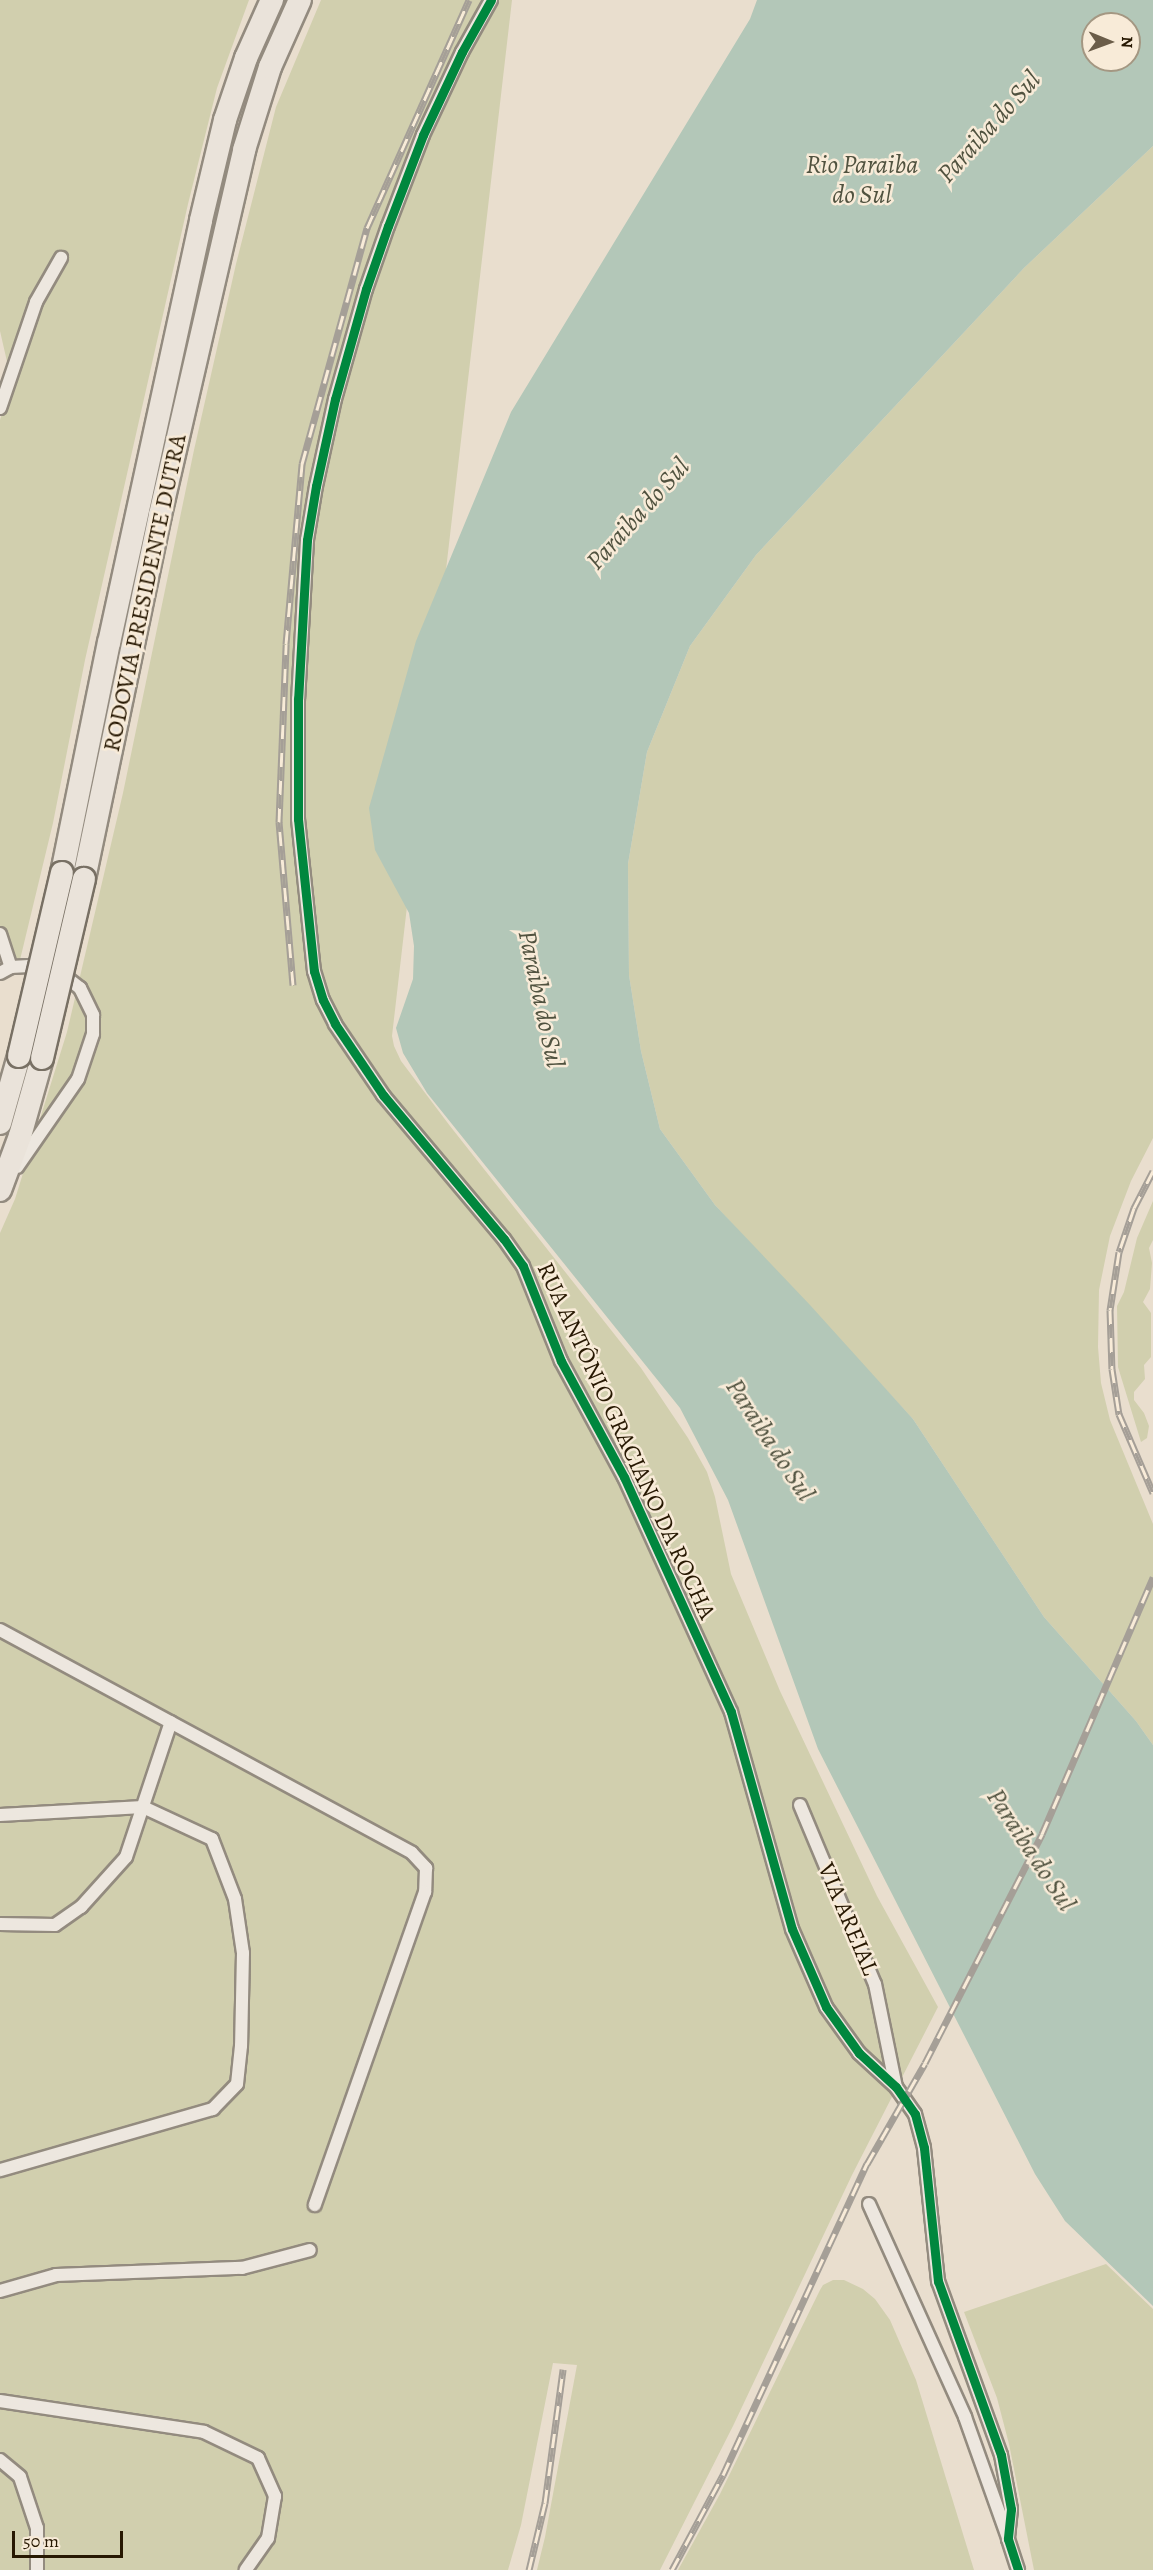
<!DOCTYPE html>
<html>
<head>
<meta charset="utf-8">
<style>
	body { margin:0 }
	#map { position:relative; width:1153px; height:2570px; overflow:hidden; background:#e9dece; font-family:Alegreya,serif }
	div>[style] { position:absolute }
	.green>* { inset:0; background:#d1cfae }
	.water>* { inset:0; background:#b3c7b8 }
	.roads { filter:drop-shadow(2px 0 #938b7f) drop-shadow(-2px 0 #938b7f) drop-shadow(0 2px #938b7f) drop-shadow(0 -2px #938b7f) }
	.minor>* { height:12px; margin:-6px; padding:0 6px; transform-origin:6px; border-radius:6px; background:#ede7df }
	.motorway>* { height:22px; margin:-11px; padding:0 11px; transform-origin:11px; border-radius:11px; background:#eae3da }
	.rail>* { height:7px; margin-top:-3.5px; transform-origin:0; background:repeating-linear-gradient(90deg,#f8ebd8 0 14px,#a59f97 0 28px); box-sizing:border-box; border-block:2px solid #a59f97 }
	.bridges { filter:drop-shadow(2px 0 #787064) drop-shadow(-2px 0 #787064) drop-shadow(0 2px #787064) drop-shadow(0 -2px #787064) }
	.motorway-bridge>* { height:22px; margin:-11px; padding:0 11px; transform-origin:11px; border-radius:11px; background:#eae3da }
	.cycleway>* { height:9px; margin:-4.5px; padding:0 4.5px; transform-origin:4.5px; border-radius:4.5px; background:#00873e }
	span { translate:-50% -50%; white-space:nowrap; text-align:center; line-height:1.15; -webkit-text-stroke:5px #f8ebd8; paint-order:stroke }
	.street-label { font-size:24px; color:#271802 }
	.water-label { font-size:26px; color:#50523f; font-style:italic }
	.north { position:absolute; left:1081px; top:12px; width:60px; height:60px; box-sizing:border-box; background:#f8ebd8; border:2px solid #a49782; border-radius:50%; rotate:91deg; font-size:16px; font-weight:700; line-height:24px; text-align:center; color:#271802 }
	.north::after { content:''; display:block; margin:auto; width:21px; height:27px; background:#6b5d49; clip-path:polygon(50% 0,100% 100%,50% 72%,0 100%) }
	.scale { position:absolute; left:12px; top:2531px; width:111px; height:27px; box-sizing:border-box; border:3px solid #271802; border-top:0; padding-left:8px; font-size:18px; line-height:21px; white-space:nowrap; color:#271802; -webkit-text-stroke:4px #f8ebd8; paint-order:stroke }
</style>
</head>
<body>
<div id="map">
	<div class="green">
		<i style="clip-path:polygon(0 0,249px 0,217px 88px,188px 204px,85px 660px,53px 823px,19px 964px,12px 964px,0 929px,0 420px,5px 403px,8px 366px,0 331px)"></i>
		<i style="clip-path:polygon(321px 0,512px 0,392px 1036px,394px 1046px,401px 1061px,450px 1126px,641px 1368px,688px 1438px,707px 1472px,715px 1497px,731px 1574px,780px 1691px,877px 1896px,938px 2007px,852px 2175px,733px 2426px,660px 2570px,537px 2570px,545px 2537px,577px 2365px,553px 2363px,521px 2525px,508px 2570px,0 2570px,0 1233px,15px 1199px,67px 1032px,123px 793px,194px 450px,236px 264px,276px 107px)"></i>
		<i style="clip-path:polygon(1153px 146px,1153px 1138px,1131px 1181px,1110px 1236px,1099px 1290px,1098px 1347px,1101px 1383px,1110px 1420px,1153px 1524px,1153px 1745px,1136px 1721px,1044px 1617px,913px 1419px,715px 1205px,660px 1129px,641px 1051px,629px 975px,628px 864px,647px 752px,690px 646px,756px 555px,1024px 268px)"></i>
		<i style="clip-path:polygon(1153px 1201px,1153px 1240px,1149px 1248px,1152px 1263px,1150px 1289px,1143px 1302px,1151px 1313px,1151px 1357px,1144px 1365px,1145px 1379px,1134px 1392px,1134px 1400px,1144px 1413px,1149px 1426px,1147px 1438px,1141px 1442px,1118px 1367px,1117px 1306px,1124px 1292px,1137px 1238px)"></i>
		<i style="clip-path:polygon(1106px 2264px,1153px 2309px,1153px 2570px,1034px 2570px,1009px 2444px,997px 2398px,964px 2312px)"></i>
		<i style="clip-path:polygon(833px 2280px,844px 2280px,863px 2289px,875px 2299px,890px 2320px,916px 2380px,974px 2570px,678px 2570px,720px 2494px,820px 2290px,823px 2285px)"></i>
	</div>
	<div class="water">
		<i style="clip-path:polygon(evenodd,757px 0,1153px 0,1153px 146px,1024px 268px,756px 555px,690px 646px,647px 752px,628px 864px,629px 975px,641px 1051px,660px 1129px,715px 1205px,810px 1305px,913px 1419px,1044px 1617px,1136px 1721px,1153px 1745px,1153px 2306px,1065px 2221px,1035px 2174px,818px 1749px,728px 1500px,680px 1408px,427px 1093px,403px 1053px,396px 1028px,413px 979px,414px 946px,409px 913px,375px 850px,369px 808px,416px 641px,511px 412px,750px 19px,757px 0,1093px 24px,1129px 24px,1129px 60px,1093px 60px,1093px 24px)"></i>
	</div>
	<div class="roads">
		<div class="minor">
			<i style="left:491px;top:0;width:60px;rotate:119.1deg"></i>
			<i style="left:462px;top:52px;width:92px;rotate:115.2deg"></i>
			<i style="left:423px;top:135px;width:97px;rotate:111deg"></i>
			<i style="left:388px;top:226px;width:67px;rotate:109.2deg"></i>
			<i style="left:366px;top:289px;width:114px;rotate:105.7deg"></i>
			<i style="left:335px;top:399px;width:89px;rotate:102.3deg"></i>
			<i style="left:316px;top:486px;width:55px;rotate:99.5deg"></i>
			<i style="left:307px;top:540px;width:159px;rotate:93.2deg"></i>
			<i style="left:298px;top:699px;width:120px;rotate:90deg"></i>
			<i style="left:298px;top:819px;width:153px;rotate:84deg"></i>
			<i style="left:314px;top:971px;width:30px;rotate:73deg"></i>
			<i style="left:323px;top:1000px;width:27px;rotate:63deg"></i>
			<i style="left:335px;top:1024px;width:86px;rotate:55.9deg"></i>
			<i style="left:383px;top:1095px;width:188px;rotate:50deg"></i>
			<i style="left:504px;top:1239px;width:33px;rotate:55deg"></i>
			<i style="left:523px;top:1266px;width:102px;rotate:68.2deg"></i>
			<i style="left:561px;top:1361px;width:132px;rotate:61.5deg"></i>
			<i style="left:624px;top:1477px;width:258px;rotate:65.5deg"></i>
			<i style="left:731px;top:1712px;width:225px;rotate:74.3deg"></i>
			<i style="left:792px;top:1929px;width:85px;rotate:66.4deg"></i>
			<i style="left:826px;top:2007px;width:57px;rotate:54.3deg"></i>
			<i style="left:859px;top:2053px;width:50px;rotate:42.6deg"></i>
			<i style="left:896px;top:2087px;width:33px;rotate:55deg"></i>
			<i style="left:915px;top:2114px;width:35px;rotate:75deg"></i>
			<i style="left:924px;top:2148px;width:134px;rotate:84deg"></i>
			<i style="left:938px;top:2281px;width:185px;rotate:70.1deg"></i>
			<i style="left:1001px;top:2455px;width:55px;rotate:79.5deg"></i>
			<i style="left:1011px;top:2509px;width:30px;rotate:96deg"></i>
			<i style="left:1008px;top:2539px;width:33px;rotate:72deg"></i>
			<i style="left:0;top:408px;width:112px;rotate:-71.2deg"></i>
			<i style="left:36px;top:302px;width:51px;rotate:-60.4deg"></i>
			<i style="left:0;top:934px;width:35px;rotate:72deg"></i>
			<i style="left:0;top:973px;width:13px;rotate:-29deg"></i>
			<i style="left:11px;top:967px;width:18px;rotate:-3deg"></i>
			<i style="left:29px;top:966px;width:34px;rotate:14deg"></i>
			<i style="left:62px;top:974px;width:23px;rotate:38deg"></i>
			<i style="left:80px;top:988px;width:30px;rotate:64deg"></i>
			<i style="left:93px;top:1015px;width:19px;rotate:90deg"></i>
			<i style="left:93px;top:1034px;width:47px;rotate:108.4deg"></i>
			<i style="left:78px;top:1079px;width:107px;rotate:124.7deg"></i>
			<i style="left:0;top:1630px;width:468px;rotate:28.4deg"></i>
			<i style="left:412px;top:1853px;width:21px;rotate:47deg"></i>
			<i style="left:426px;top:1868px;width:24px;rotate:92deg"></i>
			<i style="left:425px;top:1892px;width:332px;rotate:109.4deg"></i>
			<i style="left:800px;top:1805px;width:194px;rotate:67.3deg"></i>
			<i style="left:875px;top:1984px;width:105px;rotate:78.5deg"></i>
			<i style="left:0;top:1815px;width:143px;rotate:-3.2deg"></i>
			<i style="left:143px;top:1807px;width:76px;rotate:24.9deg"></i>
			<i style="left:212px;top:1839px;width:64px;rotate:69deg"></i>
			<i style="left:235px;top:1899px;width:55px;rotate:81.6deg"></i>
			<i style="left:243px;top:1953px;width:93px;rotate:91.2deg"></i>
			<i style="left:241px;top:2046px;width:38px;rotate:96deg"></i>
			<i style="left:237px;top:2084px;width:35px;rotate:134deg"></i>
			<i style="left:213px;top:2109px;width:222px;rotate:164deg"></i>
			<i style="left:0;top:1924px;width:55px;rotate:1deg"></i>
			<i style="left:55px;top:1925px;width:32px;rotate:-35deg"></i>
			<i style="left:81px;top:1907px;width:67px;rotate:-48deg"></i>
			<i style="left:126px;top:1857px;width:142px;rotate:-71.6deg"></i>
			<i style="left:869px;top:2204px;width:234px;rotate:65.7deg"></i>
			<i style="left:965px;top:2417px;width:128px;rotate:70.4deg"></i>
			<i style="left:0;top:2291px;width:58px;rotate:-15.9deg"></i>
			<i style="left:56px;top:2275px;width:186px;rotate:-2.2deg"></i>
			<i style="left:242px;top:2268px;width:70px;rotate:-14.8deg"></i>
			<i style="left:0;top:2401px;width:206px;rotate:8.6deg"></i>
			<i style="left:204px;top:2432px;width:60px;rotate:25.7deg"></i>
			<i style="left:258px;top:2458px;width:42px;rotate:65.9deg"></i>
			<i style="left:275px;top:2496px;width:43px;rotate:99.5deg"></i>
			<i style="left:268px;top:2538px;width:39px;rotate:125deg"></i>
			<i style="left:0;top:2460px;width:26px;rotate:40deg"></i>
			<i style="left:20px;top:2477px;width:54px;rotate:71.6deg"></i>
			<i style="left:37px;top:2528px;width:42px;rotate:90deg"></i>
		</div>
		<div class="motorway">
			<i style="left:62px;top:873px;width:235px;rotate:-78.5deg"></i>
			<i style="left:109px;top:643px;width:433px;rotate:-77.7deg"></i>
			<i style="left:201px;top:220px;width:103px;rotate:-76.5deg"></i>
			<i style="left:225px;top:120px;width:65px;rotate:-71.3deg"></i>
			<i style="left:246px;top:58px;width:64px;rotate:-65.9deg"></i>
			<i style="left:84px;top:879px;width:372px;rotate:-78.2deg"></i>
			<i style="left:160px;top:515px;width:375px;rotate:-77deg"></i>
			<i style="left:244px;top:150px;width:87px;rotate:-72.6deg"></i>
			<i style="left:270px;top:67px;width:73px;rotate:-65.9deg"></i>
			<i style="left:0;top:1123px;width:70px;rotate:-74.2deg"></i>
			<i style="left:0;top:1190px;width:58px;rotate:-69.7deg"></i>
			<i style="left:20px;top:1136px;width:81px;rotate:-74.2deg"></i>
		</div>
	</div>
	<div class="rail">
		<i style="left:293px;top:985px;width:164px;rotate:-94.9deg"></i>
		<i style="left:279px;top:822px;width:178px;rotate:-87.7deg"></i>
		<i style="left:286px;top:644px;width:181px;rotate:-84.9deg"></i>
		<i style="left:302px;top:464px;width:245px;rotate:-74.6deg"></i>
		<i style="left:367px;top:228px;width:250px;rotate:-65.9deg"></i>
		<i style="left:1153px;top:1171px;width:42px;rotate:117.2deg"></i>
		<i style="left:1134px;top:1208px;width:46px;rotate:108.8deg"></i>
		<i style="left:1119px;top:1252px;width:59px;rotate:98.8deg"></i>
		<i style="left:1110px;top:1310px;width:59px;rotate:88.1deg"></i>
		<i style="left:1112px;top:1369px;width:46px;rotate:81.2deg"></i>
		<i style="left:1119px;top:1414px;width:86px;rotate:66.7deg"></i>
		<i style="left:529px;top:2570px;width:69px;rotate:-76.6deg"></i>
		<i style="left:545px;top:2503px;width:135px;rotate:-82.3deg"></i>
		<i style="left:672px;top:2570px;width:108px;rotate:-61.8deg"></i>
		<i style="left:723px;top:2475px;width:343px;rotate:-65.2deg"></i>
		<i style="left:867px;top:2164px;width:116px;rotate:-60.1deg"></i>
		<i style="left:925px;top:2063px;width:257px;rotate:-62.9deg"></i>
		<i style="left:1042px;top:1834px;width:280px;rotate:-66.6deg"></i>
	</div>
	<div class="bridges">
		<div class="motorway-bridge">
			<i style="left:19px;top:1056px;width:188px;rotate:-76.8deg"></i>
			<i style="left:42px;top:1058px;width:184px;rotate:-76.8deg"></i>
		</div>
	</div>
	<div class="cycleway">
		<i style="left:491px;top:0;width:60px;rotate:119.1deg"></i>
		<i style="left:462px;top:52px;width:92px;rotate:115.2deg"></i>
		<i style="left:423px;top:135px;width:97px;rotate:111deg"></i>
		<i style="left:388px;top:226px;width:67px;rotate:109.2deg"></i>
		<i style="left:366px;top:289px;width:114px;rotate:105.7deg"></i>
		<i style="left:335px;top:399px;width:89px;rotate:102.3deg"></i>
		<i style="left:316px;top:486px;width:55px;rotate:99.5deg"></i>
		<i style="left:307px;top:540px;width:159px;rotate:93.2deg"></i>
		<i style="left:298px;top:699px;width:120px;rotate:90deg"></i>
		<i style="left:298px;top:819px;width:153px;rotate:84deg"></i>
		<i style="left:314px;top:971px;width:30px;rotate:73deg"></i>
		<i style="left:323px;top:1000px;width:27px;rotate:63deg"></i>
		<i style="left:335px;top:1024px;width:86px;rotate:55.9deg"></i>
		<i style="left:383px;top:1095px;width:188px;rotate:50deg"></i>
		<i style="left:504px;top:1239px;width:33px;rotate:55deg"></i>
		<i style="left:523px;top:1266px;width:102px;rotate:68.2deg"></i>
		<i style="left:561px;top:1361px;width:132px;rotate:61.5deg"></i>
		<i style="left:624px;top:1477px;width:258px;rotate:65.5deg"></i>
		<i style="left:731px;top:1712px;width:225px;rotate:74.3deg"></i>
		<i style="left:792px;top:1929px;width:85px;rotate:66.4deg"></i>
		<i style="left:826px;top:2007px;width:57px;rotate:54.3deg"></i>
		<i style="left:859px;top:2053px;width:50px;rotate:42.6deg"></i>
		<i style="left:896px;top:2087px;width:33px;rotate:55deg"></i>
		<i style="left:915px;top:2114px;width:35px;rotate:75deg"></i>
		<i style="left:924px;top:2148px;width:134px;rotate:84deg"></i>
		<i style="left:938px;top:2281px;width:185px;rotate:70.1deg"></i>
		<i style="left:1001px;top:2455px;width:55px;rotate:79.5deg"></i>
		<i style="left:1011px;top:2509px;width:30px;rotate:96deg"></i>
		<i style="left:1008px;top:2539px;width:33px;rotate:72deg"></i>
	</div>
	<div class="street-label">
		<span style="left:145px;top:593px;rotate:-78deg">RODOVIA PRESIDENTE DUTRA</span>
		<span style="left:626px;top:1441px;rotate:65deg">RUA ANTÔNIO GRACIANO DA ROCHA</span>
		<span style="left:848px;top:1919px;rotate:67deg">VIA AREIAL</span>
	</div>
	<div class="water-label">
		<span style="left:989px;top:127px;rotate:-48deg">Paraiba do Sul</span>
		<span style="left:862px;top:180px">Rio Paraiba<br>do Sul</span>
		<span style="left:638px;top:514px;rotate:-48deg">Paraiba do Sul</span>
		<span style="left:541px;top:999px;rotate:78deg">Paraiba do Sul</span>
		<span style="left:770px;top:1440px;rotate:57deg">Paraiba do Sul</span>
		<span style="left:1031px;top:1850px;rotate:57deg">Paraiba do Sul</span>
	</div>
	<div class="north">N</div>
	<div class="scale">50 m</div>
</div>
</body>
</html>
